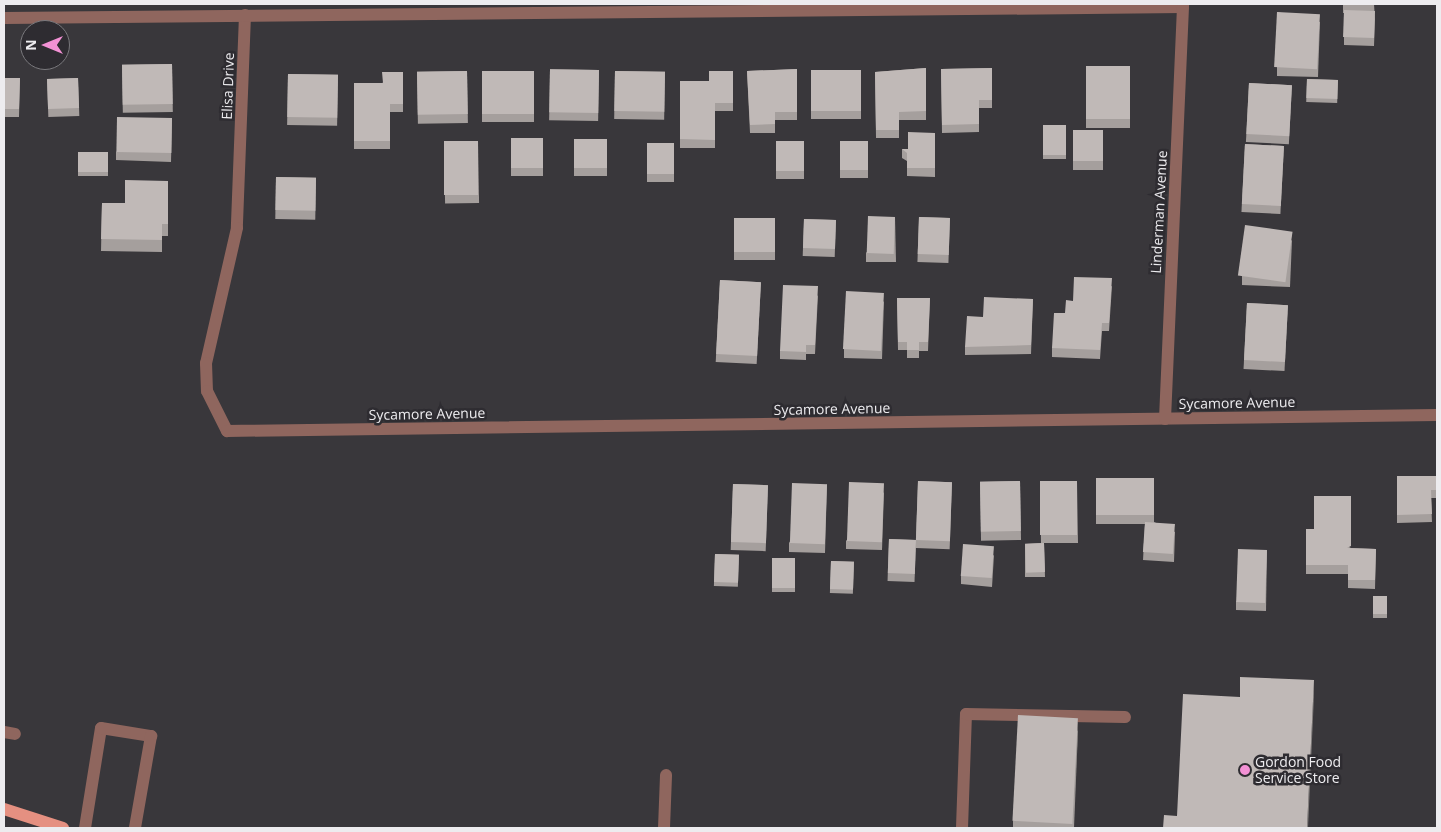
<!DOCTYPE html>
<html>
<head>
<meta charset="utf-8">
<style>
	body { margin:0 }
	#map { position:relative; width:1441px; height:832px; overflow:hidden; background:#39373b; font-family:"Open Sans",sans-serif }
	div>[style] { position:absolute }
	.minor>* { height:12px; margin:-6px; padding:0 6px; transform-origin:6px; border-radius:6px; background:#8f665e }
	.major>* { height:12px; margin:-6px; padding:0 6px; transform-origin:6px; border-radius:6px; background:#e59081 }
	.wall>* { inset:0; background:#a59f9d; transform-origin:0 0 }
	.shaded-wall>* { inset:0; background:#868280 }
	.building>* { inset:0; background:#c0b9b7; transform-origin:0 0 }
	.dots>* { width:14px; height:14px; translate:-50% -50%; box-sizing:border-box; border:2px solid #2e2c31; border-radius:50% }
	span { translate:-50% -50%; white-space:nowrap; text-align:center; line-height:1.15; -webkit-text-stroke:5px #2e2c31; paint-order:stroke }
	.street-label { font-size:14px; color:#edecef }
	.poi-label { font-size:14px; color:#edecef }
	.left { translate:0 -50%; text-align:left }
	.frame { position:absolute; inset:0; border:5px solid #edecef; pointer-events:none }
	.north { position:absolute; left:20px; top:20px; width:50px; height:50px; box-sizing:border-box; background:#2e2c31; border:1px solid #7a797d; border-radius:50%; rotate:270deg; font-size:14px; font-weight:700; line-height:20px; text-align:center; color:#edecef }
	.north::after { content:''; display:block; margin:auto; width:18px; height:22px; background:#f391d5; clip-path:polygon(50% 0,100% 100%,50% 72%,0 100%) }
</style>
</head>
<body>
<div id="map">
	<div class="minor">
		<i style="left:245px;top:15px;width:213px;rotate:92.2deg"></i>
		<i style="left:237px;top:228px;width:139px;rotate:102.9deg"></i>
		<i style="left:206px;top:363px;width:28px;rotate:88deg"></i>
		<i style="left:207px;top:391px;width:45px;rotate:63.4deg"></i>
		<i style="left:227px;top:431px;width:1210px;rotate:-0.76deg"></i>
		<i style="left:4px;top:18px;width:1179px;rotate:-0.53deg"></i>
		<i style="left:1165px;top:419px;width:415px;rotate:-87.5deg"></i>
		<i style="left:4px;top:732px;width:11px;rotate:10deg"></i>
		<i style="left:85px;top:828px;width:101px;rotate:-80.9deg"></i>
		<i style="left:101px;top:728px;width:51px;rotate:9.1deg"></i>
		<i style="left:151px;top:736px;width:93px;rotate:99.9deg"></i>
		<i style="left:664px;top:828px;width:53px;rotate:-87.8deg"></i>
		<i style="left:962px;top:828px;width:114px;rotate:-88deg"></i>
		<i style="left:966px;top:714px;width:159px;rotate:1.1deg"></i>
	</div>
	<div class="major">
		<i style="left:4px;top:809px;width:62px;rotate:17.9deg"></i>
	</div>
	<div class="wall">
		<i style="clip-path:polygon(1343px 4px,1374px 4px,1375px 19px,1374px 46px,1344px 45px,1344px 13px,1343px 13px)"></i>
		<i style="clip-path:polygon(1277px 12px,1320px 22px,1318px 77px,1277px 76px)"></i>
		<i style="left:172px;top:64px;width:48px;height:50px;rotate:89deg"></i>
		<i style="left:1130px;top:66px;width:62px;height:44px;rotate:90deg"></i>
		<i style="clip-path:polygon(926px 68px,926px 120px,899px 120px,899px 138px,876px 138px,875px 72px)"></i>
		<i style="clip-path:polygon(992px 68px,992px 108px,979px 108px,979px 132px,942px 133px,941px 69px)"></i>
		<i style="clip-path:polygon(797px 69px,797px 120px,775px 120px,775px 133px,750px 133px,747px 71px)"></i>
		<i style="left:599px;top:70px;width:51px;height:49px;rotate:91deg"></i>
		<i style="left:861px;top:70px;width:49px;height:50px;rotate:90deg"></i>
		<i style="left:467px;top:71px;width:52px;height:50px;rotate:89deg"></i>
		<i style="left:534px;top:71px;width:51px;height:52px;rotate:90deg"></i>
		<i style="left:615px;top:71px;width:50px;height:48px;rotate:1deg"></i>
		<i style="clip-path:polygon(733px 71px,733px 111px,715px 111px,715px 148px,680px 148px,680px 81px,709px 81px)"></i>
		<i style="clip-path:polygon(403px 72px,403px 112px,390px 112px,390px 149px,354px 149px,354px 83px,382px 83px)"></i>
		<i style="left:288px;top:74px;width:50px;height:51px;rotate:1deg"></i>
		<i style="clip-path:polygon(4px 78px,20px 78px,19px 117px,4px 117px,4px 126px)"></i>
		<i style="left:78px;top:78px;width:38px;height:31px;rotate:88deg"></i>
		<i style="left:1307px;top:79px;width:31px;height:23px;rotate:2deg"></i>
		<i style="left:1249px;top:83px;width:43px;height:59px;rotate:3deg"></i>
		<i style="clip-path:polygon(172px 118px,171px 162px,116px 160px,116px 152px)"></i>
		<i style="left:1043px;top:125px;width:23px;height:34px"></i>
		<i style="left:1073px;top:130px;width:30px;height:40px"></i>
		<i style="clip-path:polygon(935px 133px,935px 177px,907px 176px,907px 161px,902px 158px,902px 149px,908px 149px)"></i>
		<i style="left:543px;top:138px;width:38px;height:32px;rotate:90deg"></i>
		<i style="left:574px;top:139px;width:33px;height:37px"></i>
		<i style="left:478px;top:141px;width:62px;height:34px;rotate:89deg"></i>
		<i style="left:776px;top:141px;width:28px;height:38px"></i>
		<i style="left:840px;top:141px;width:28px;height:37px"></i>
		<i style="left:647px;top:143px;width:27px;height:39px"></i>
		<i style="left:1245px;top:144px;width:39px;height:68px;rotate:3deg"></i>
		<i style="left:78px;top:152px;width:30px;height:24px"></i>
		<i style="left:276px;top:177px;width:40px;height:42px;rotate:1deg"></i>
		<i style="clip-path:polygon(168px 181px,168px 236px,162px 236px,162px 252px,101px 251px,102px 203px,125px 203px)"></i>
		<i style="clip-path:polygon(895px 217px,896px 262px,866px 262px,866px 253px)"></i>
		<i style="left:919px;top:217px;width:31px;height:45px;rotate:2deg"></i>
		<i style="left:775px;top:218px;width:42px;height:41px;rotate:90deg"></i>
		<i style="left:804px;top:219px;width:32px;height:37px;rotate:2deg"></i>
		<i style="clip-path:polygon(1292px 240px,1290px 287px,1242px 285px,1242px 276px)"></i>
		<i style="left:720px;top:280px;width:41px;height:82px;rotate:3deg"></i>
		<i style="clip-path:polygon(1112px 286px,1109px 331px,1102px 331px,1100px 359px,1052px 357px,1052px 348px,1065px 313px,1073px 301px)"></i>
		<i style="clip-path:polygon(818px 295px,815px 354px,806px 354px,806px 360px,780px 359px,780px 351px)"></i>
		<i style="clip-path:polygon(897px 298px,930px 298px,928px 351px,919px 351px,919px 358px,907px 358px,907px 350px,898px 350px)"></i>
		<i style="clip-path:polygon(1033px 299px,1031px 354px,965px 355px,965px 347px,983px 317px)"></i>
		<i style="clip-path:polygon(884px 301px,882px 359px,844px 358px,844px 349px)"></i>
		<i style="left:1247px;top:303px;width:41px;height:66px;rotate:3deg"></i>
		<i style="clip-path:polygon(1397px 476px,1437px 476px,1437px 498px,1431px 498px,1432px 522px,1397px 523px)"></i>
		<i style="clip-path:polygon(1154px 478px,1154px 522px,1175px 532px,1174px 562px,1143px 560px,1145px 524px,1096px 524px,1096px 479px)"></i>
		<i style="left:918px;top:481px;width:34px;height:67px;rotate:2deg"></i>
		<i style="left:1020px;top:481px;width:59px;height:40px;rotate:89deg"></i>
		<i style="clip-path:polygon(1040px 481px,1077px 481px,1078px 543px,1044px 543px,1045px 577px,1025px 577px,1025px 544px,1041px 543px)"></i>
		<i style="left:733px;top:484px;width:35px;height:66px;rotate:2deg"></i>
		<i style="clip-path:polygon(827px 484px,825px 553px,789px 552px,789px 543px)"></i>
		<i style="clip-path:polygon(884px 492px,882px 550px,846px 549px,846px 541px)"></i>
		<i style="clip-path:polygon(1306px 529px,1314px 529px,1351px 548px,1376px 549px,1375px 589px,1348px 588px,1348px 574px,1306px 574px)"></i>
		<i style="left:889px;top:539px;width:27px;height:42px;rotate:2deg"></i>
		<i style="clip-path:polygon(1267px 550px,1266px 611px,1236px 610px,1236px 602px)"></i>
		<i style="left:715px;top:554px;width:24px;height:32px;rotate:2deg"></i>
		<i style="clip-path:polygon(994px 555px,992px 587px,961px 584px,961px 576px)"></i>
		<i style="left:772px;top:558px;width:23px;height:34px"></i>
		<i style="left:831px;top:561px;width:23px;height:32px;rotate:2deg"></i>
		<i style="left:1373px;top:596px;width:14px;height:22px"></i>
		<i style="clip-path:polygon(1078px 730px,1074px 828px,1013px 828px,1013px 821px)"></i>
	</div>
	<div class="shaded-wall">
		<i style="clip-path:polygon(1314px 680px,1314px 695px,1308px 828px,1307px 828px)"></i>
		<i style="clip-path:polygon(1078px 718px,1078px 730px,1073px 828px)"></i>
	</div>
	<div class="building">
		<i style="left:1344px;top:10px;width:31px;height:27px;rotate:2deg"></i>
		<i style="left:1277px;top:12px;width:43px;height:55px;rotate:3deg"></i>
		<i style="left:172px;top:64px;width:40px;height:50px;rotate:89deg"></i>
		<i style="left:1130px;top:66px;width:53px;height:44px;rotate:90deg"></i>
		<i style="clip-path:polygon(926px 68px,926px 111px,899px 112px,899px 130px,876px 130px,875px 72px)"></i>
		<i style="clip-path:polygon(992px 68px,992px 100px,979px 100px,979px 124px,942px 125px,941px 69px)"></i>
		<i style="clip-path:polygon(797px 69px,797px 112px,775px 112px,775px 124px,750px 125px,747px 71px)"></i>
		<i style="left:599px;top:70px;width:43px;height:49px;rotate:91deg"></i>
		<i style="left:861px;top:70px;width:41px;height:50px;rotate:90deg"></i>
		<i style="left:467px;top:71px;width:43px;height:50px;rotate:89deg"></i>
		<i style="left:534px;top:71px;width:43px;height:52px;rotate:90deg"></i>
		<i style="left:615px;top:71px;width:50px;height:40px;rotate:1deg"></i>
		<i style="clip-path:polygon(709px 71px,733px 71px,733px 103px,715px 103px,715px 140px,680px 139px,680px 81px,709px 81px)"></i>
		<i style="clip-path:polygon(382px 72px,403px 72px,403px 104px,390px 104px,390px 141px,354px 141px,354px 83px,383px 83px)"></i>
		<i style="left:288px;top:74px;width:50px;height:43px;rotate:1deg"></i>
		<i style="clip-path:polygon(4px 78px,20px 78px,19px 109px,4px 109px,4px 117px)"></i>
		<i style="left:78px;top:78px;width:30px;height:31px;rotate:88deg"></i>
		<i style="left:1307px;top:79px;width:31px;height:19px;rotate:2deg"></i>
		<i style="left:1249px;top:83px;width:43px;height:51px;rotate:3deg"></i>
		<i style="left:117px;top:117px;width:55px;height:35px;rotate:1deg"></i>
		<i style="left:1043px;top:125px;width:23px;height:30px"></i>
		<i style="left:1073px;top:130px;width:30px;height:31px"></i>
		<i style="clip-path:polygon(908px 132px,935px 133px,935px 168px,907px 168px,907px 153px,902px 149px,908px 149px)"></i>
		<i style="left:543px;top:138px;width:30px;height:32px;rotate:90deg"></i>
		<i style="left:574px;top:139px;width:33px;height:29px"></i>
		<i style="left:444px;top:141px;width:34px;height:54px"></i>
		<i style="left:776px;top:141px;width:28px;height:30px"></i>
		<i style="left:840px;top:141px;width:28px;height:29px"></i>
		<i style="left:647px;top:143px;width:27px;height:31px"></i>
		<i style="left:1245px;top:144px;width:39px;height:60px;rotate:3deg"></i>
		<i style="left:78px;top:152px;width:30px;height:20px"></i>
		<i style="left:276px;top:177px;width:40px;height:33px;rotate:1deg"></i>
		<i style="clip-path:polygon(125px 180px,168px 181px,168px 224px,162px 224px,162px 240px,101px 239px,102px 203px,125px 203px)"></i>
		<i style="left:868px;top:216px;width:27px;height:37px;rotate:2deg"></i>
		<i style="left:919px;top:217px;width:31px;height:37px;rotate:2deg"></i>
		<i style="left:775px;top:218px;width:34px;height:41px;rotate:90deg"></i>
		<i style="left:804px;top:219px;width:32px;height:29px;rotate:2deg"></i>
		<i style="left:1245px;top:225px;width:48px;height:51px;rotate:8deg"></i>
		<i style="clip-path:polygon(1074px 277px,1112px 278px,1109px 323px,1102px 323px,1100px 350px,1052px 348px,1054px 313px,1065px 313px,1066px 300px,1073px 301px)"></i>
		<i style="left:720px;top:280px;width:41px;height:74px;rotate:3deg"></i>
		<i style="clip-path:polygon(783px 285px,818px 286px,815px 345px,806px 345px,806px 352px,780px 351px)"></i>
		<i style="left:846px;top:291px;width:38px;height:58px;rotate:3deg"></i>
		<i style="clip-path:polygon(984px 297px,1033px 299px,1031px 345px,965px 347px,967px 316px,983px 317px)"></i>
		<i style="clip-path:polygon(897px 298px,930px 298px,928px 342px,919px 342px,919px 350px,907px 350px,907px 342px,898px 342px)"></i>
		<i style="left:1247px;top:303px;width:41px;height:57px;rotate:3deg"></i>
		<i style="clip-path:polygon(1397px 476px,1437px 476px,1437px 490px,1431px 490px,1432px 514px,1397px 515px)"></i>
		<i style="left:1154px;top:478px;width:37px;height:58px;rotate:90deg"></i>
		<i style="left:918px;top:481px;width:34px;height:59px;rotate:2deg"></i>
		<i style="left:1020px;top:481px;width:50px;height:40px;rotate:89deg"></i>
		<i style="left:1040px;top:481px;width:37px;height:54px"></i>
		<i style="left:849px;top:482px;width:35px;height:59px;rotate:2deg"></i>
		<i style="left:792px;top:483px;width:35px;height:60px;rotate:2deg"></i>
		<i style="left:733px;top:484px;width:35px;height:58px;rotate:2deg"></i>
		<i style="clip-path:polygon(1314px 496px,1351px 496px,1351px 546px,1347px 548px,1376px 549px,1375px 580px,1348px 580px,1348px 565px,1306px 565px,1306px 529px,1314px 529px)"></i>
		<i style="left:1145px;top:522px;width:30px;height:30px;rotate:4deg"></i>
		<i style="left:889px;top:539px;width:27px;height:34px;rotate:2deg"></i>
		<i style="left:1044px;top:543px;width:29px;height:19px;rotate:88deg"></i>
		<i style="left:963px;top:544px;width:31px;height:32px;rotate:4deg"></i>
		<i style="left:1238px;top:549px;width:29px;height:53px;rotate:2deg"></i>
		<i style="left:715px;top:554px;width:24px;height:28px;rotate:2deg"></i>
		<i style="left:772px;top:558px;width:23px;height:30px"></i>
		<i style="left:831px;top:561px;width:23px;height:28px;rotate:2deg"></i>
		<i style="left:1373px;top:596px;width:14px;height:18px"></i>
		<i style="clip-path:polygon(1240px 677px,1314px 680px,1307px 828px,1163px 828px,1164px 815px,1177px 816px,1183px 694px,1240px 697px)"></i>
		<i style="left:1018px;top:715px;width:60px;height:106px;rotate:3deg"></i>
	</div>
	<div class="dots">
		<i style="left:1245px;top:770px;background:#f391d5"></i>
	</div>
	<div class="street-label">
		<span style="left:228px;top:86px;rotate:-88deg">Elisa Drive</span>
		<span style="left:1159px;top:212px;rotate:-87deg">Linderman Avenue</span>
		<span style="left:1237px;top:403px;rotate:-1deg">Sycamore Avenue</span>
		<span style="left:832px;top:409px;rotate:-1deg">Sycamore Avenue</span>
		<span style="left:427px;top:414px;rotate:-1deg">Sycamore Avenue</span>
	</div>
	<div class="poi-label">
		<span class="left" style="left:1255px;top:770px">Gordon Food<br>Service Store</span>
	</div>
	<div class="frame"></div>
	<div class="north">N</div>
</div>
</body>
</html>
